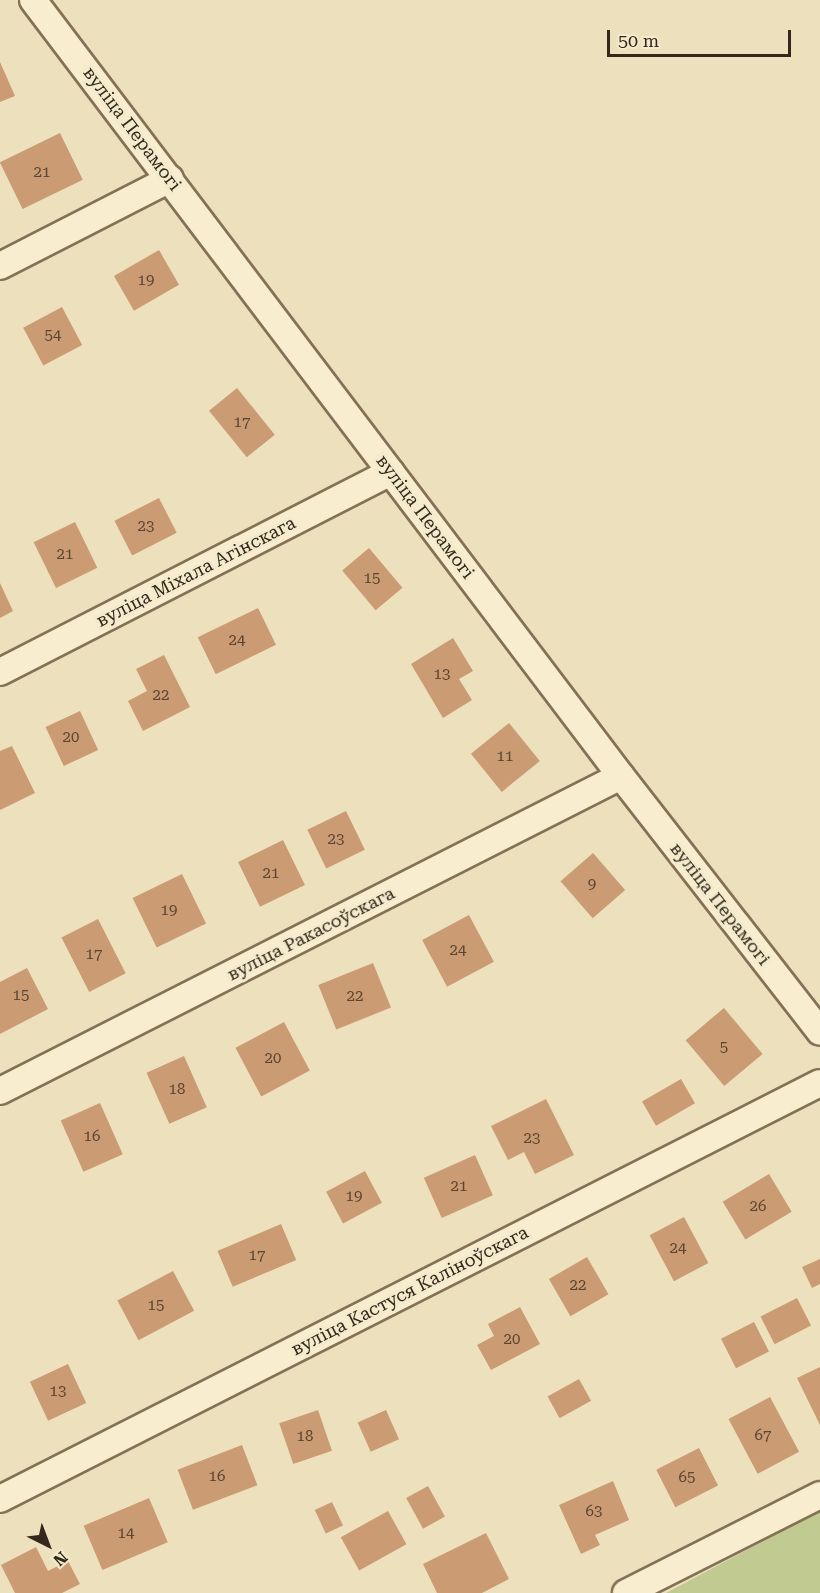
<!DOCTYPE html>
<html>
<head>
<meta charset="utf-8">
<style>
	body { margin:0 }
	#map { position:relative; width:820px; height:1593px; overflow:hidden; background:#ede0bd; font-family:"Roboto Serif",serif }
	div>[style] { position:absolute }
	.green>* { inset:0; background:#c1ca91 }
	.building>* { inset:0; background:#cb9b73; transform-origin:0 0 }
	.roads { filter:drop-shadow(2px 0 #847156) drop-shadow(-2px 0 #847156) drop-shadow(0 2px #847156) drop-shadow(0 -2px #847156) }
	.minor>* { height:26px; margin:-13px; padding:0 13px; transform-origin:13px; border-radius:13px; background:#f8eecf }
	span { translate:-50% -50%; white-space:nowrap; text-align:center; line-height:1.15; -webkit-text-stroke:6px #f4eacc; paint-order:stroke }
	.number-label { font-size:15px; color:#594531 }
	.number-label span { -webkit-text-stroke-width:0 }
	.street-label { font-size:18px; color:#33281b }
	.north { position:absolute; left:18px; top:1515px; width:60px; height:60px; -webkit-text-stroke:4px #f4eacc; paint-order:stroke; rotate:138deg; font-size:16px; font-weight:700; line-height:24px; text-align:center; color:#33281b }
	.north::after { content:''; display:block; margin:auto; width:21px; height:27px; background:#33281b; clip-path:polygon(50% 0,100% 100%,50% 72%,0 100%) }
	.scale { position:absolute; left:607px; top:30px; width:184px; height:27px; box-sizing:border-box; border:3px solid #33281b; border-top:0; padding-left:8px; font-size:18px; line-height:21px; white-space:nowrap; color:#33281b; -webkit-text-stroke:4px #f4eacc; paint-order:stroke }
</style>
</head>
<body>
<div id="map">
	<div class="green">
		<i style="clip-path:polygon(820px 1511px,820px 1593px,666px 1593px)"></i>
	</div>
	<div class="building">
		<i style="clip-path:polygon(0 62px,15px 96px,0 102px)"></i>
		<i style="left:60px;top:133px;width:52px;height:67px;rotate:64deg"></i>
		<i style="left:159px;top:250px;width:40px;height:52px;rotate:60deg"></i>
		<i style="left:62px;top:307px;width:43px;height:44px;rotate:62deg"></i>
		<i style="left:237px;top:388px;width:60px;height:36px;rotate:51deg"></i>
		<i style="left:159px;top:498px;width:39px;height:50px;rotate:63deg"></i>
		<i style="left:75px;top:522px;width:51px;height:46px;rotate:64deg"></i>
		<i style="left:369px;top:548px;width:52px;height:35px;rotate:50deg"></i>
		<i style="clip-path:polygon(0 583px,13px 611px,0 618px)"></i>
		<i style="left:258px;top:608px;width:41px;height:67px;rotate:64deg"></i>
		<i style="clip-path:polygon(453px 638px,473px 671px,459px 679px,472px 700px,443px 718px,411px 664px)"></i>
		<i style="clip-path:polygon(164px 655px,190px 707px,143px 731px,128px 701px,147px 691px,136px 669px)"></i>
		<i style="left:80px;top:711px;width:43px;height:38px;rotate:65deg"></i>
		<i style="left:509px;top:723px;width:49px;height:49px;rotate:51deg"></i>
		<i style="clip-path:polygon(12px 746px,35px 793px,0 810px,0 751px)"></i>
		<i style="left:346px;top:811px;width:43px;height:43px;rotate:64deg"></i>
		<i style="left:283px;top:840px;width:50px;height:50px;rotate:64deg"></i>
		<i style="left:593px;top:853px;width:49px;height:43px;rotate:49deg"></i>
		<i style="left:182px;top:874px;width:55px;height:55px;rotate:64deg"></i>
		<i style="left:469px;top:915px;width:53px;height:53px;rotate:62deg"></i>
		<i style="left:98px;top:919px;width:61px;height:41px;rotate:63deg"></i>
		<i style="left:373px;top:963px;width:48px;height:59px;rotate:68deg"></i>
		<i style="clip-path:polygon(27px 968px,48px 1009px,0 1034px,0 982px)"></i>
		<i style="left:724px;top:1008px;width:60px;height:50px;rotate:50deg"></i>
		<i style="left:284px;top:1022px;width:55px;height:55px;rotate:62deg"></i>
		<i style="left:184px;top:1056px;width:56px;height:41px;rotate:66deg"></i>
		<i style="left:681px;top:1079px;width:28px;height:45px;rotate:60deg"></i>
		<i style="clip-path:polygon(546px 1099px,574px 1155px,535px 1174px,524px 1152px,508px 1160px,491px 1126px)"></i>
		<i style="left:100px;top:1103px;width:56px;height:43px;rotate:66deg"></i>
		<i style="left:475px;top:1155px;width:44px;height:56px;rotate:66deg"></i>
		<i style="left:365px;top:1171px;width:36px;height:44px;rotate:62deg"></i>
		<i style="left:769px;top:1174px;width:44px;height:54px;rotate:59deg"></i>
		<i style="left:684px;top:1217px;width:52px;height:39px;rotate:62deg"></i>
		<i style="left:281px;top:1224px;width:39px;height:69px;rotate:67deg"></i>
		<i style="left:587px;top:1257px;width:43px;height:44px;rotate:60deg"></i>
		<i style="clip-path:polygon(820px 1259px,820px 1284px,812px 1288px,802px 1267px)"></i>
		<i style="left:173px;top:1271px;width:45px;height:63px;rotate:62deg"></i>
		<i style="left:797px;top:1298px;width:31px;height:41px;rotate:63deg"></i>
		<i style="clip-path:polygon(520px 1307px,540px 1344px,491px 1370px,477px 1345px,494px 1336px,488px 1324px)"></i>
		<i style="left:754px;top:1322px;width:33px;height:37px;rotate:63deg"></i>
		<i style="left:68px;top:1364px;width:43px;height:42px;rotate:65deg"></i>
		<i style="clip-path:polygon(820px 1367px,820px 1425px,797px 1378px)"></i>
		<i style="left:579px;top:1379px;width:25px;height:36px;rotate:61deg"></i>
		<i style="left:770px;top:1397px;width:62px;height:47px;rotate:62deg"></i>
		<i style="left:318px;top:1410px;width:43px;height:41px;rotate:71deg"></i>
		<i style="left:386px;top:1410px;width:32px;height:31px;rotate:66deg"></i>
		<i style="left:242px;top:1445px;width:43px;height:69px;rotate:69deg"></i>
		<i style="left:699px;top:1448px;width:42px;height:48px;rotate:63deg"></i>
		<i style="clip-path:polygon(613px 1481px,629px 1520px,595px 1535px,600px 1545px,581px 1554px,559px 1505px)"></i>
		<i style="left:428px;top:1486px;width:35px;height:25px;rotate:61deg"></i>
		<i style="left:149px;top:1498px;width:48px;height:71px;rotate:67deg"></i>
		<i style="left:332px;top:1502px;width:26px;height:19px;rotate:65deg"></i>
		<i style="left:388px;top:1511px;width:38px;height:54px;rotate:61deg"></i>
		<i style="clip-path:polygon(486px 1533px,509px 1579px,482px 1593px,437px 1593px,423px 1564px)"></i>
		<i style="clip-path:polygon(36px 1547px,48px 1571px,68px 1561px,80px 1584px,62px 1593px,15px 1593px,1px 1565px)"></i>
	</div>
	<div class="roads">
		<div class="minor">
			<i style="left:33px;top:0;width:974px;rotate:52.85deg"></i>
			<i style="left:621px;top:776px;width:324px;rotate:52.1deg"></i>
			<i style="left:0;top:266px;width:191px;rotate:-27.1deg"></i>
			<i style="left:0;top:672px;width:439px;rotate:-27.1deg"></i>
			<i style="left:0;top:1091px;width:696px;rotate:-26.9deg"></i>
			<i style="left:0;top:1499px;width:919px;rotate:-26.9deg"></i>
			<i style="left:626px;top:1593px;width:217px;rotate:-26.8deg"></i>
		</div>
	</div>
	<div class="number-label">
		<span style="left:42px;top:173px">21</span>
		<span style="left:146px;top:281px">19</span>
		<span style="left:53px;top:336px">54</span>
		<span style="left:242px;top:423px">17</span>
		<span style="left:146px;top:527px">23</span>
		<span style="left:65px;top:555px">21</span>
		<span style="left:372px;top:579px">15</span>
		<span style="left:237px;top:641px">24</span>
		<span style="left:442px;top:675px">13</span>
		<span style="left:161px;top:696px">22</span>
		<span style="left:71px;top:738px">20</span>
		<span style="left:505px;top:757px">11</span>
		<span style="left:336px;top:840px">23</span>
		<span style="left:271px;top:874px">21</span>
		<span style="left:592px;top:885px">9</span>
		<span style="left:169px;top:911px">19</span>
		<span style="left:458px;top:951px">24</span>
		<span style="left:94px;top:955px">17</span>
		<span style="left:21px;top:996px">15</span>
		<span style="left:355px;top:997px">22</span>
		<span style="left:724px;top:1048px">5</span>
		<span style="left:273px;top:1059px">20</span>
		<span style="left:177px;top:1090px">18</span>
		<span style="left:92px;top:1137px">16</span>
		<span style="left:532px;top:1139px">23</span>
		<span style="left:459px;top:1187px">21</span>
		<span style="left:354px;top:1197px">19</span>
		<span style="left:758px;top:1207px">26</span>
		<span style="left:678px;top:1249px">24</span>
		<span style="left:257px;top:1256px">17</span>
		<span style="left:578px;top:1286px">22</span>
		<span style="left:156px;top:1306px">15</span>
		<span style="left:512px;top:1340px">20</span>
		<span style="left:58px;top:1392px">13</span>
		<span style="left:763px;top:1436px">67</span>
		<span style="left:305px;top:1437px">18</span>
		<span style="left:217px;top:1477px">16</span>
		<span style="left:687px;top:1478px">65</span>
		<span style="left:594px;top:1512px">63</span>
		<span style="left:126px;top:1534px">14</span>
	</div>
	<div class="street-label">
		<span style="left:132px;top:129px;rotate:53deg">вуліца Перамогі</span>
		<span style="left:425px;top:517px;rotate:53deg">вуліца Перамогі</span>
		<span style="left:196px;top:572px;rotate:-27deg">вуліца Міхала Агінскага</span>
		<span style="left:720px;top:904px;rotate:52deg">вуліца Перамогі</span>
		<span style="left:311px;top:934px;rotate:-27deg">вуліца Ракасоўскага</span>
		<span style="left:410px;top:1291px;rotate:-27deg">вуліца Кастуся Каліноўскага</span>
	</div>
	<div class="north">N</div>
	<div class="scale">50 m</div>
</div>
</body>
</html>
